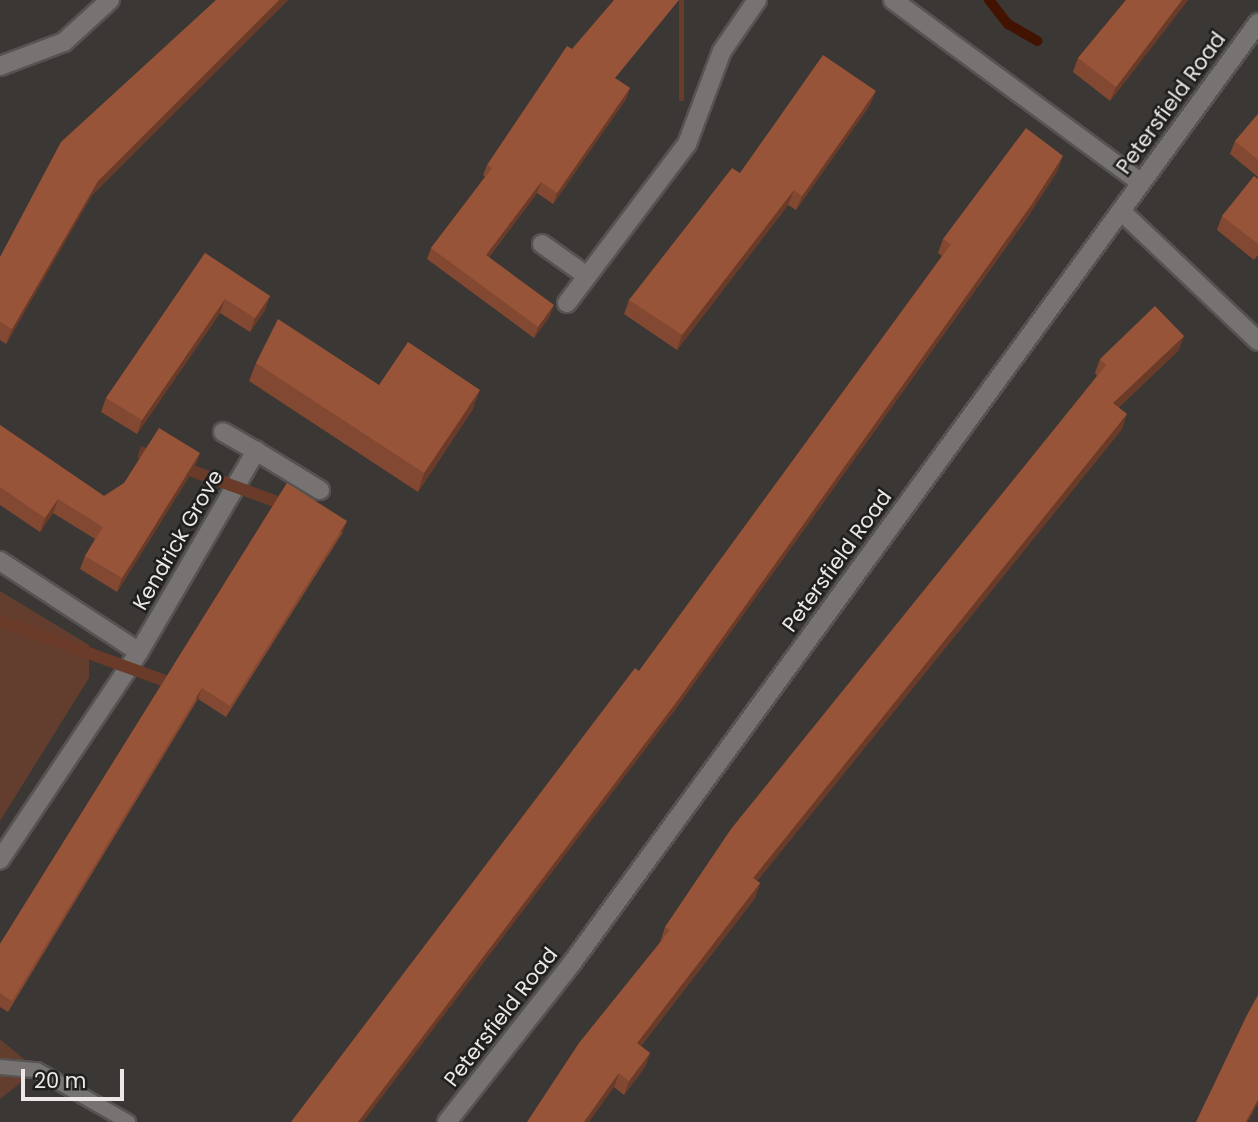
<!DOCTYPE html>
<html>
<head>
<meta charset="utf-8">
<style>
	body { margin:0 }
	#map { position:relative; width:1258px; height:1122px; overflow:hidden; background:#3b3735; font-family:Poppins,sans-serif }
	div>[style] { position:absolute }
	.green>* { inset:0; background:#633d2e }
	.stream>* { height:10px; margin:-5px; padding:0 5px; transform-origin:5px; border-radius:5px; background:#421300 }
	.roads { filter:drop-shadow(2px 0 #565352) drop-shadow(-2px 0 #565352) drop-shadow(0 2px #565352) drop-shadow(0 -2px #565352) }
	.lane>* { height:14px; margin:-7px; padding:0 7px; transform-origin:7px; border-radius:7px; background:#777372 }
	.street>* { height:18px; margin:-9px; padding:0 9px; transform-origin:9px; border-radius:9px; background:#777372 }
	.wall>* { inset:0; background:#824831 }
	.shaded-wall>* { inset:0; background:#6a3b28; transform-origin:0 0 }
	.building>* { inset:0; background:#975439 }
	span { translate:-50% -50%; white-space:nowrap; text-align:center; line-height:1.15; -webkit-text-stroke:5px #201f1e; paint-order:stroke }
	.street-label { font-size:21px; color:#ebe8e7 }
	.scale { position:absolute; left:21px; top:1069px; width:103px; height:32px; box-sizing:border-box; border:4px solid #ebe8e7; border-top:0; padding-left:9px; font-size:21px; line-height:24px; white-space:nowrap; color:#ebe8e7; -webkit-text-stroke:5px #201f1e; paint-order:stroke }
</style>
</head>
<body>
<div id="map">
	<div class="green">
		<i style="clip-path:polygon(0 591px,89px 645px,89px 678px,0 821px)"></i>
		<i style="clip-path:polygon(0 1039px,37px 1070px,0 1099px)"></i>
	</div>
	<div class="stream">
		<i style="left:989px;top:0;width:31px;rotate:52deg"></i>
		<i style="left:1008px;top:24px;width:34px;rotate:30deg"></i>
	</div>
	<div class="roads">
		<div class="lane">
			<i style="left:0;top:1067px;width:37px;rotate:5deg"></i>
			<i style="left:37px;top:1070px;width:105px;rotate:29.7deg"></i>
		</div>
		<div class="street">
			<i style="left:893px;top:0;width:308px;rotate:36.4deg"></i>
			<i style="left:0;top:66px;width:68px;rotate:-20.6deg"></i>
			<i style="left:64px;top:42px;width:62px;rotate:-42.4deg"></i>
			<i style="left:1121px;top:211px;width:189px;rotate:43.5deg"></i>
			<i style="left:542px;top:244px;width:55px;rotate:35.4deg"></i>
			<i style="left:567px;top:303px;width:199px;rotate:-53deg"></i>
			<i style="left:687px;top:144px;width:99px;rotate:-69.4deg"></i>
			<i style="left:722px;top:51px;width:62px;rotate:-55.5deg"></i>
			<i style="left:223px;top:432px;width:38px;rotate:30deg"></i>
			<i style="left:0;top:561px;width:166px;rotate:33.2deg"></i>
			<i style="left:139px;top:652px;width:250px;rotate:123.8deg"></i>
			<i style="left:139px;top:652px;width:233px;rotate:-59.8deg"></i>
			<i style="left:256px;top:451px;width:75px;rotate:31.4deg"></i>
			<i style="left:447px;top:1122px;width:202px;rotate:-51.8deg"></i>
			<i style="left:572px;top:963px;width:1164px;rotate:-53.88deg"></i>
		</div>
	</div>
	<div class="wall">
		<i style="clip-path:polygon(216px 0,288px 0,92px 195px,6px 344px,0 340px,0 257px)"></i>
		<i style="clip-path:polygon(1126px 0,1188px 0,1110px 101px,1073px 72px,1078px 58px)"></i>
		<i style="clip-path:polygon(618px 80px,630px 88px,626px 99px,553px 204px,537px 193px,489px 257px,550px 316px,534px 338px,427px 259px,431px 248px,485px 177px,483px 175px,487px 165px)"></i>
		<i style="clip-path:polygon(870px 105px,796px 210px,788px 205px,677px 350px,624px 314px,629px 300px,740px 173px)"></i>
		<i style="clip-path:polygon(1258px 114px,1258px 177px,1230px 154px,1235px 141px)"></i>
		<i style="clip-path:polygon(1058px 170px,1027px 218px,672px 714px,639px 671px,942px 256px,938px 253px,943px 239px)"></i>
		<i style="clip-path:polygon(1258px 179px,1258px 255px,1254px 260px,1217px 230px,1222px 216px)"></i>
		<i style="clip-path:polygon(205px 253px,270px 296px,265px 310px,250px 332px,220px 313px,137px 434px,101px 412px,106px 398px)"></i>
		<i style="clip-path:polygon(1184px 336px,1178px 351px,1119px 407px,1122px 429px,757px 881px,760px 883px,755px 898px,641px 1046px,650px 1053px,645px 1067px,624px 1095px,614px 1087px,665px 927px,1097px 376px,1095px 373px,1100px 359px)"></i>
		<i style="clip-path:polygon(256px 363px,379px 385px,473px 409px,418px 492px,249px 381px)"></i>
		<i style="clip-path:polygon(0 425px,104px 496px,195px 467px,117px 592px,80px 569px,85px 556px,95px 539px,53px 513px,40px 532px,0 505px)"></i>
		<i style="clip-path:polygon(287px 483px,343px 532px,226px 717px,198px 699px,8px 1012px,0 1007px,0 944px)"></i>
	</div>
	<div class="shaded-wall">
		<i style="clip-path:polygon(279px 0,288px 0,92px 195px,6px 344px,12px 329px,98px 181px)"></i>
		<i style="left:679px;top:0;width:5px;height:101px"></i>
		<i style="clip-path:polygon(1182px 0,1188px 0,1110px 101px,1116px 87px)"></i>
		<i style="clip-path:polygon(630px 88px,626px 99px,553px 204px,557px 193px)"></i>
		<i style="clip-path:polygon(876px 91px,870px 105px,796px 210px,802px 196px)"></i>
		<i style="clip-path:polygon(1063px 156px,1058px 170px,1027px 218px,672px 714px,363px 1122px,358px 1122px)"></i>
		<i style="clip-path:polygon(541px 182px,537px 193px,482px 265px,486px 255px)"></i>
		<i style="clip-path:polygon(794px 190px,788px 205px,677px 350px,682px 335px)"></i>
		<i style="clip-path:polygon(270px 296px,265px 310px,250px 332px,255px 318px)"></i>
		<i style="clip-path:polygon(225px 299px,220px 313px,137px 434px,142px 420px)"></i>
		<i style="clip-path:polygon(554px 305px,550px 316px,534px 338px,538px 327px)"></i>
		<i style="clip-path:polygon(1184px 336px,1178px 351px,1108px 417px,1113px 403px)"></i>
		<i style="clip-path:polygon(480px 390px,473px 409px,418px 492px,424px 473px)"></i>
		<i style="clip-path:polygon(1127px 414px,1122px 429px,748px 892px,753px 878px)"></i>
		<i style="clip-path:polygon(200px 453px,195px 467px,117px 592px,122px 578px)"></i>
		<i style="clip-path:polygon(58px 499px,53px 513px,40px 532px,45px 518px)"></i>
		<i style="left:347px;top:521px;width:12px;height:219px;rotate:110deg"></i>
		<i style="left:202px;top:688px;width:12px;height:366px;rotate:110deg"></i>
		<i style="clip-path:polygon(760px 883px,755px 898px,632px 1057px,637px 1043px)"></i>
		<i style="clip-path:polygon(650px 1053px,645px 1067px,624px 1095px,629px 1081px)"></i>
		<i style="clip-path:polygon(619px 1073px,614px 1087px,589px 1122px,584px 1122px)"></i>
		<i style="clip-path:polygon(1258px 1100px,1258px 1104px,1248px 1122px,1246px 1122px)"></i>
	</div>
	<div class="building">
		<i style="clip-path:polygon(216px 0,279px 0,98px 181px,12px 329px,0 322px,0 257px,61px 142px)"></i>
		<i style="clip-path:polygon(614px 0,679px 0,615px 78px,630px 88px,557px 193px,541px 182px,486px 255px,554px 305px,538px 327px,431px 248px,492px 168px,487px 165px,567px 46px,572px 49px)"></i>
		<i style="clip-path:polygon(1126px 0,1182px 0,1116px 87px,1078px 58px)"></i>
		<i style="clip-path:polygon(823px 55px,876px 91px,802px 196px,794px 190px,682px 335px,629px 300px,732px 168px,740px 173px)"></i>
		<i style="clip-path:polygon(1258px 114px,1258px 160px,1235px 141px)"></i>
		<i style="clip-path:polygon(1026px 128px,1063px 156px,1032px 204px,678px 700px,358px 1122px,291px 1122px,635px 668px,639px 671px,951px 244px,943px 239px)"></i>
		<i style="clip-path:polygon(1254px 176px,1258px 179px,1258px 244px,1222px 216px)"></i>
		<i style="clip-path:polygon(205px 253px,270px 296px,255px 318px,225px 299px,142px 420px,106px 398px)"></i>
		<i style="clip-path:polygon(1155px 306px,1184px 336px,1113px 403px,1127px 414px,753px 878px,760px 883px,637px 1043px,650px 1053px,629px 1081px,619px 1073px,584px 1122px,527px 1122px,579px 1043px,670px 930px,665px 927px,731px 829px,1106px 365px,1100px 359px)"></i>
		<i style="clip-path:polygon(278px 319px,379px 385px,408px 342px,480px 390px,424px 473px,256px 363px)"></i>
		<i style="clip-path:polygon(0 425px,104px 496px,124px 483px,159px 428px,200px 453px,122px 578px,85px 556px,103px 527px,58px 499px,45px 518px,0 487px)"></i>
		<i style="clip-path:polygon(287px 483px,347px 521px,230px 706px,202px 688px,12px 1001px,0 993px,0 944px)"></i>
		<i style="clip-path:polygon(1258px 995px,1258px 1100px,1246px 1122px,1196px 1122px,1247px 1015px)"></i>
	</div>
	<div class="street-label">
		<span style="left:1171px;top:103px;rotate:-54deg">Petersfield Road</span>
		<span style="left:178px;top:540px;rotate:-60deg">Kendrick Grove</span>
		<span style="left:837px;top:561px;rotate:-54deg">Petersfield Road</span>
		<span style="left:501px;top:1017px;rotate:-52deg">Petersfield Road</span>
	</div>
	<div class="scale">20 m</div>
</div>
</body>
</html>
